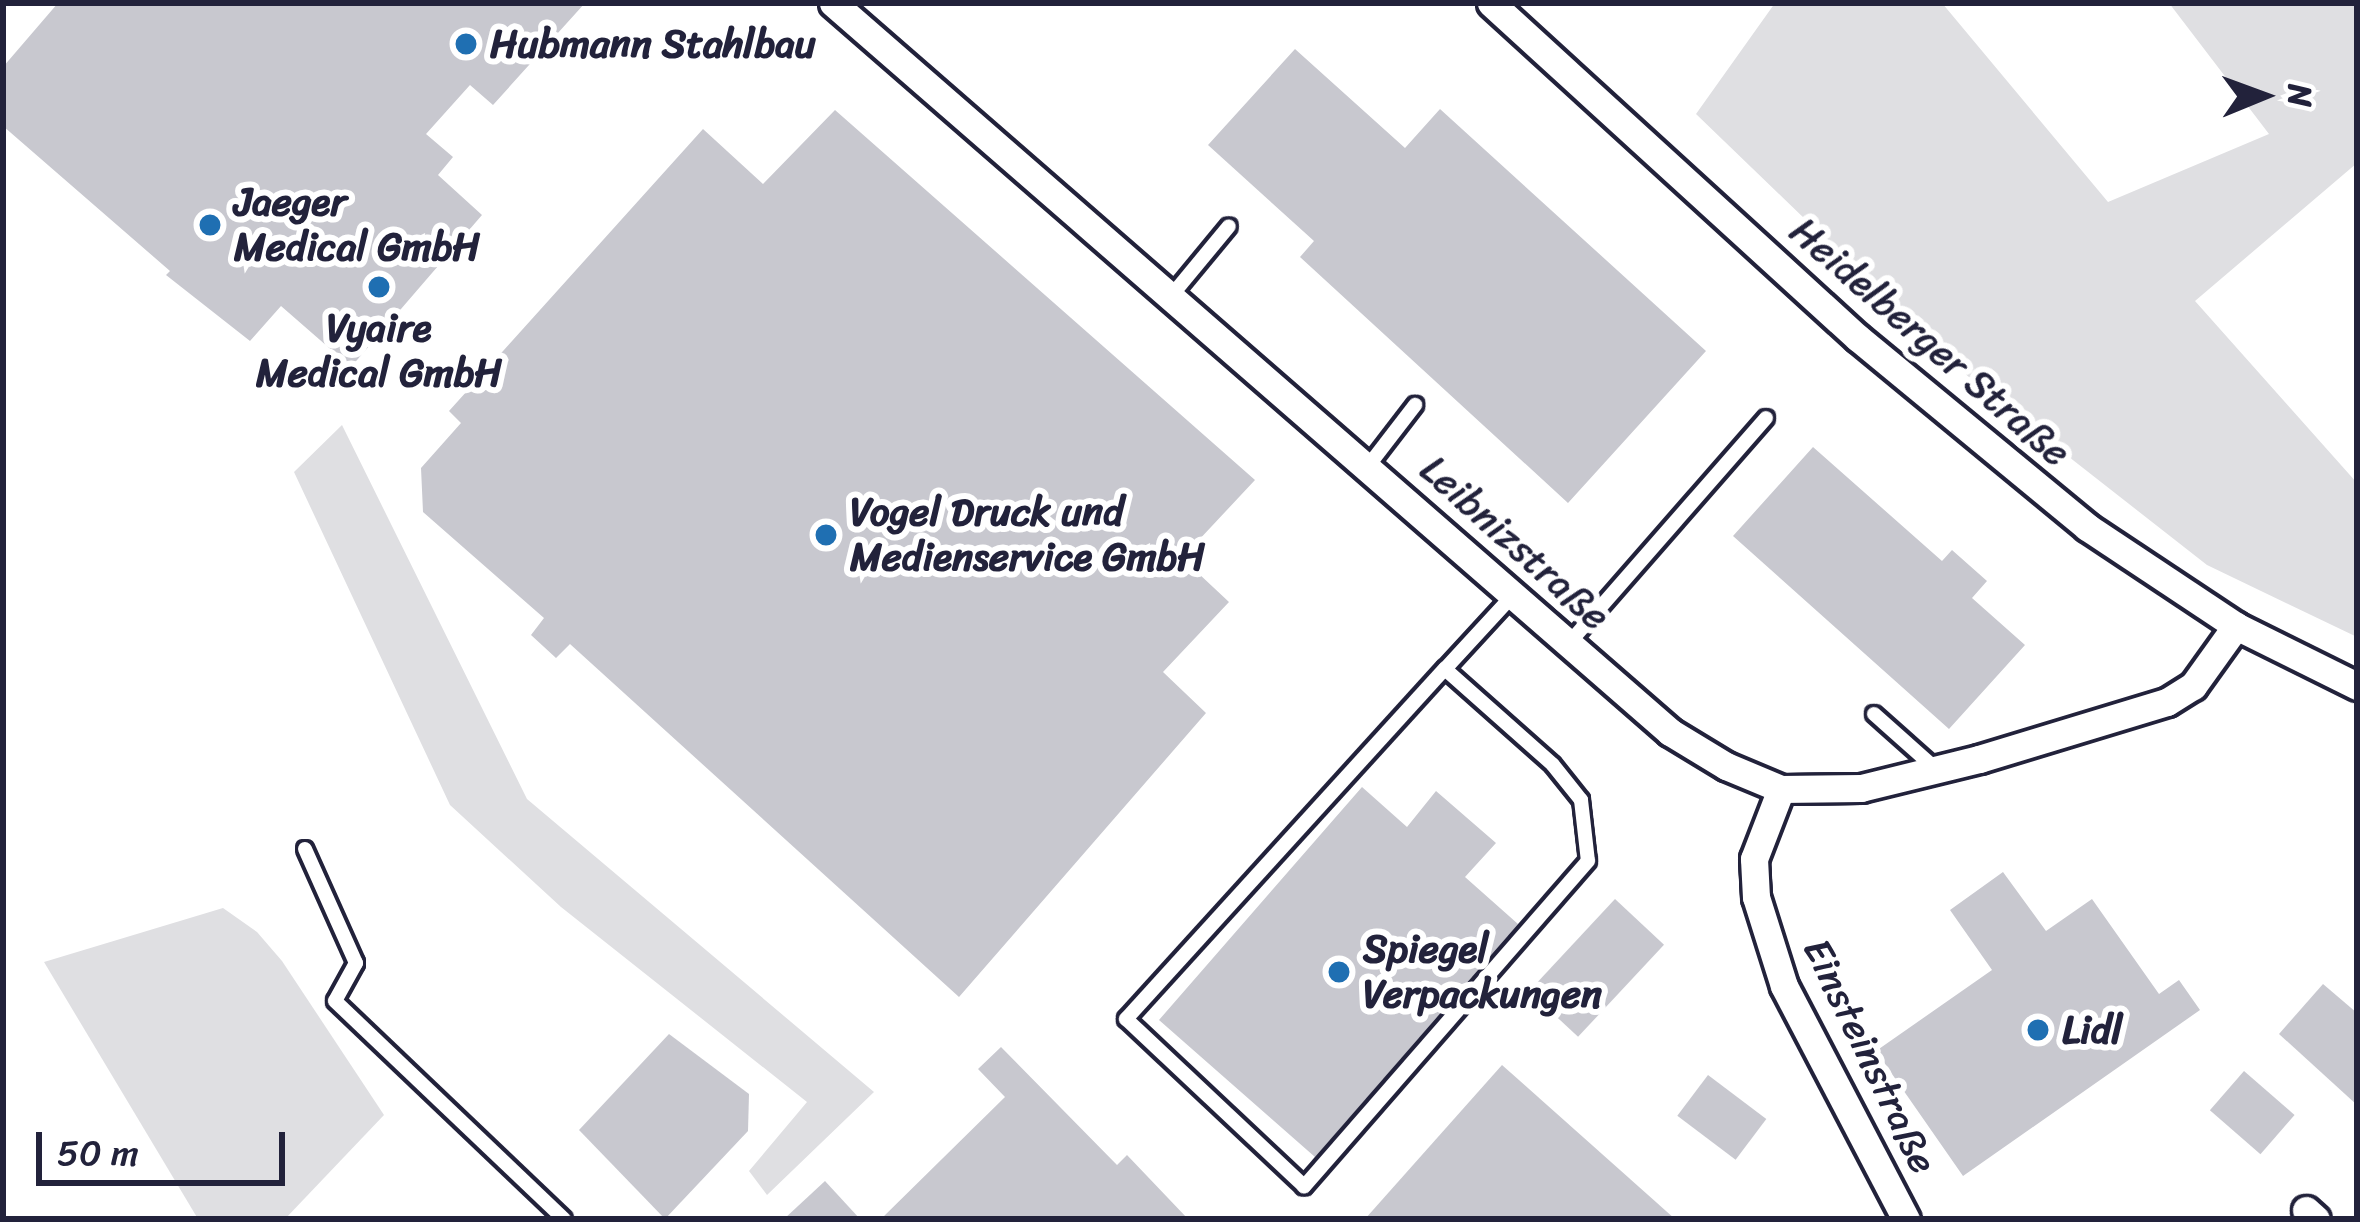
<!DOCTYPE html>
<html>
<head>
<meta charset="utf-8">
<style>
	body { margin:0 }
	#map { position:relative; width:2360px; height:1222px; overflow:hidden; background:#fff; font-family:Sriracha,sans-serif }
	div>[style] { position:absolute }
	.green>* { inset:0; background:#dfdfe2 }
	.building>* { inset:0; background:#c8c8cf; transform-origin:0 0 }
	.roads { filter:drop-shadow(3px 0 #22223b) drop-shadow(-3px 0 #22223b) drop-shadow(0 3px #22223b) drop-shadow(0 -3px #22223b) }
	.service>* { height:14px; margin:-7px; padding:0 7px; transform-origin:7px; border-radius:7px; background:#fff }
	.minor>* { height:27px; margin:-13.5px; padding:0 13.5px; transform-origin:13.5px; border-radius:13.5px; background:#fff }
	.dots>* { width:33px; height:33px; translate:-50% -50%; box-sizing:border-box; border:6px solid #fff; border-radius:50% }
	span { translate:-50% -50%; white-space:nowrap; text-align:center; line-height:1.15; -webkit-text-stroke:12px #fff; paint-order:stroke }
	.poi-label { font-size:39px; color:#22223b; font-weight:700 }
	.left { translate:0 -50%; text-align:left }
	.street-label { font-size:39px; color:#22223b }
	.frame { position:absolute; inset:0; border:6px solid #22223b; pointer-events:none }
	.north { position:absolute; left:2204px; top:36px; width:120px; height:120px; -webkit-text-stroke:9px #fff; paint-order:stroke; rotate:89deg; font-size:33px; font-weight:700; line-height:48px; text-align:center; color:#22223b }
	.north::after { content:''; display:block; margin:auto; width:42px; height:54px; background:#22223b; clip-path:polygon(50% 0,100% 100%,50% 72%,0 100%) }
	.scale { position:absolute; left:36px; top:1132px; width:249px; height:54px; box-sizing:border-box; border:6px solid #22223b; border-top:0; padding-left:15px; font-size:36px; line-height:42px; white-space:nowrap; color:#22223b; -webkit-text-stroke:9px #fff; paint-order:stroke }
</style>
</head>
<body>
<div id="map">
	<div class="green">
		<i style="clip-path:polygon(1775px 3px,1942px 3px,2108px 202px,2269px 134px,2169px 3px,2357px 3px,2357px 163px,2195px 301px,2357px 483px,2357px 637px,2207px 565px,1977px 385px,1696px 114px)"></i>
		<i style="clip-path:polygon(342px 425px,527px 799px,874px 1092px,767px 1195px,749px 1171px,807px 1102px,561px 907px,450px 805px,294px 472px)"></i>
		<i style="clip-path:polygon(223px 908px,257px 932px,282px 961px,384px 1115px,285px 1219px,198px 1219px,44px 962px)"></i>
	</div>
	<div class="building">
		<i style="clip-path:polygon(58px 3px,585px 3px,493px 105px,470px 85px,426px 134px,453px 157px,438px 175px,482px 215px,351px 367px,281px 306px,250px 341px,166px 275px,170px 271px,3px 126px,3px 67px)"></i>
		<i style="clip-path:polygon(1295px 49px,1405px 148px,1440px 109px,1706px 351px,1568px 503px,1300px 257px,1314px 241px,1208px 145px)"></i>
		<i style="clip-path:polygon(835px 110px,1255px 480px,1182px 558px,1229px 602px,1163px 672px,1206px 713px,959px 997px,570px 644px,556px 658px,531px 635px,544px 618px,423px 512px,421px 468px,461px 423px,449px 411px,703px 129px,763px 184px)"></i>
		<i style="clip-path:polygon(1813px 447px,1942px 561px,1952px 550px,1987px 581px,1972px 598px,2025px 645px,1949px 729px,1733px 536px)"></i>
		<i style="clip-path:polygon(1362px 787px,1407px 827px,1436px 791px,1496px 843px,1465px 877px,1518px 924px,1315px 1157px,1159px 1020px)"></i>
		<i style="clip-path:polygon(2003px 872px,2046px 931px,2092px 899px,2159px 994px,2179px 980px,2200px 1010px,1963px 1176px,1876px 1051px,1992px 970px,1950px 910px)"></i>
		<i style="left:1615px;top:899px;width:67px;height:126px;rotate:43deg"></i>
		<i style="clip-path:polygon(2323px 984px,2357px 1013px,2357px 1105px,2279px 1034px)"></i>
		<i style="clip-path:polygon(669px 1034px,749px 1094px,748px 1131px,665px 1219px,579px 1130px)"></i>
		<i style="clip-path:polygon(1001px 1047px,1117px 1165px,1127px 1155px,1188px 1219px,881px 1219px,1005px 1097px,978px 1069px)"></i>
		<i style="clip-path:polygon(1502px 1065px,1675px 1219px,1365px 1219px)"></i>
		<i style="left:2244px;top:1071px;width:67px;height:52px;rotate:41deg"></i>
		<i style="left:1708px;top:1075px;width:73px;height:51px;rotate:37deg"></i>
		<i style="clip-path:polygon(825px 1181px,860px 1219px,784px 1219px)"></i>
	</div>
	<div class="roads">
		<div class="service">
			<i style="left:1172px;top:295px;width:89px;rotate:-50.4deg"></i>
			<i style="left:1369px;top:465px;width:76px;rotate:-52.5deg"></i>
			<i style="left:1569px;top:643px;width:299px;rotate:-48.8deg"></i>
			<i style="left:1445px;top:669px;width:144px;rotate:41.6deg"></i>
			<i style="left:1553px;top:765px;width:45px;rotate:51.3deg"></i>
			<i style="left:1581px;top:800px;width:61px;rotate:83.5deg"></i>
			<i style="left:1588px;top:861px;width:432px;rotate:131.1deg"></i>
			<i style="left:1304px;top:1186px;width:244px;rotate:-136.8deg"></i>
			<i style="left:1126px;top:1019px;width:474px;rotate:-47.7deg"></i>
			<i style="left:1445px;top:669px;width:102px;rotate:-47.4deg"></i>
			<i style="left:1874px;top:714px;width:84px;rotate:41.6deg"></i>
			<i style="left:305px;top:849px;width:125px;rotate:65.9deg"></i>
			<i style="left:356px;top:963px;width:43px;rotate:118.9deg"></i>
			<i style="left:335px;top:1001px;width:316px;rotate:43.6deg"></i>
		</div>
		<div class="minor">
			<i style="left:833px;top:3px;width:1110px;rotate:41.05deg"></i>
			<i style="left:1670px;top:732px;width:66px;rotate:31.3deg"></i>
			<i style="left:1726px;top:766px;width:60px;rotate:22.7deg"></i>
			<i style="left:1781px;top:789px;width:80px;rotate:-0.7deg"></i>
			<i style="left:1861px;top:788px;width:122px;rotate:-13.8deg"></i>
			<i style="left:1979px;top:759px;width:196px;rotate:-16.9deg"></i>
			<i style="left:2167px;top:702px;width:31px;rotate:-32deg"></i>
			<i style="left:2193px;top:686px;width:74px;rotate:-54.4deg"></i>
			<i style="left:1491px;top:3px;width:497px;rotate:42.4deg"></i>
			<i style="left:1858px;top:338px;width:297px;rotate:39.5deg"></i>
			<i style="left:2087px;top:527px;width:179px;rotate:33.6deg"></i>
			<i style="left:2236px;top:626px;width:135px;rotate:26.4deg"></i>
			<i style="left:1781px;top:789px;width:75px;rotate:111.1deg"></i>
			<i style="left:1754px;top:859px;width:38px;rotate:87deg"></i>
			<i style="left:1756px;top:897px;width:93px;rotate:72.5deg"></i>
			<i style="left:1784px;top:986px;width:263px;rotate:62.4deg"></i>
			<i style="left:2306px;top:1210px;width:13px;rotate:42deg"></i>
		</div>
	</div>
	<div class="dots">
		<i style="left:466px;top:44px;background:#1f6fb2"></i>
		<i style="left:210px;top:225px;background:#1f6fb2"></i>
		<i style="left:379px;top:287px;background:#1f6fb2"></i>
		<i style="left:826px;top:535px;background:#1f6fb2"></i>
		<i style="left:1339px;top:972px;background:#1f6fb2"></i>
		<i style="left:2038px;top:1030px;background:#1f6fb2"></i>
	</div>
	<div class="poi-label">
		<span class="left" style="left:490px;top:44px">Hubmann Stahlbau</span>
		<span class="left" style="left:234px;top:225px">Jaeger<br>Medical GmbH</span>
		<span style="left:379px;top:351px">Vyaire<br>Medical GmbH</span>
		<span class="left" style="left:850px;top:535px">Vogel Druck und<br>Medienservice GmbH</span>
		<span class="left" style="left:1363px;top:972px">Spiegel<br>Verpackungen</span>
		<span class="left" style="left:2062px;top:1030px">Lidl</span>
	</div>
	<div class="street-label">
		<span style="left:1930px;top:342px;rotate:41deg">Heidelberger Straße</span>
		<span style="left:1515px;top:543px;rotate:42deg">Leibnizstraße</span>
		<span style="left:1870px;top:1056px;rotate:64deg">Einsteinstraße</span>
	</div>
	<div class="frame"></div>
	<div class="north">N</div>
	<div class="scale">50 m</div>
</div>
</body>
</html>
